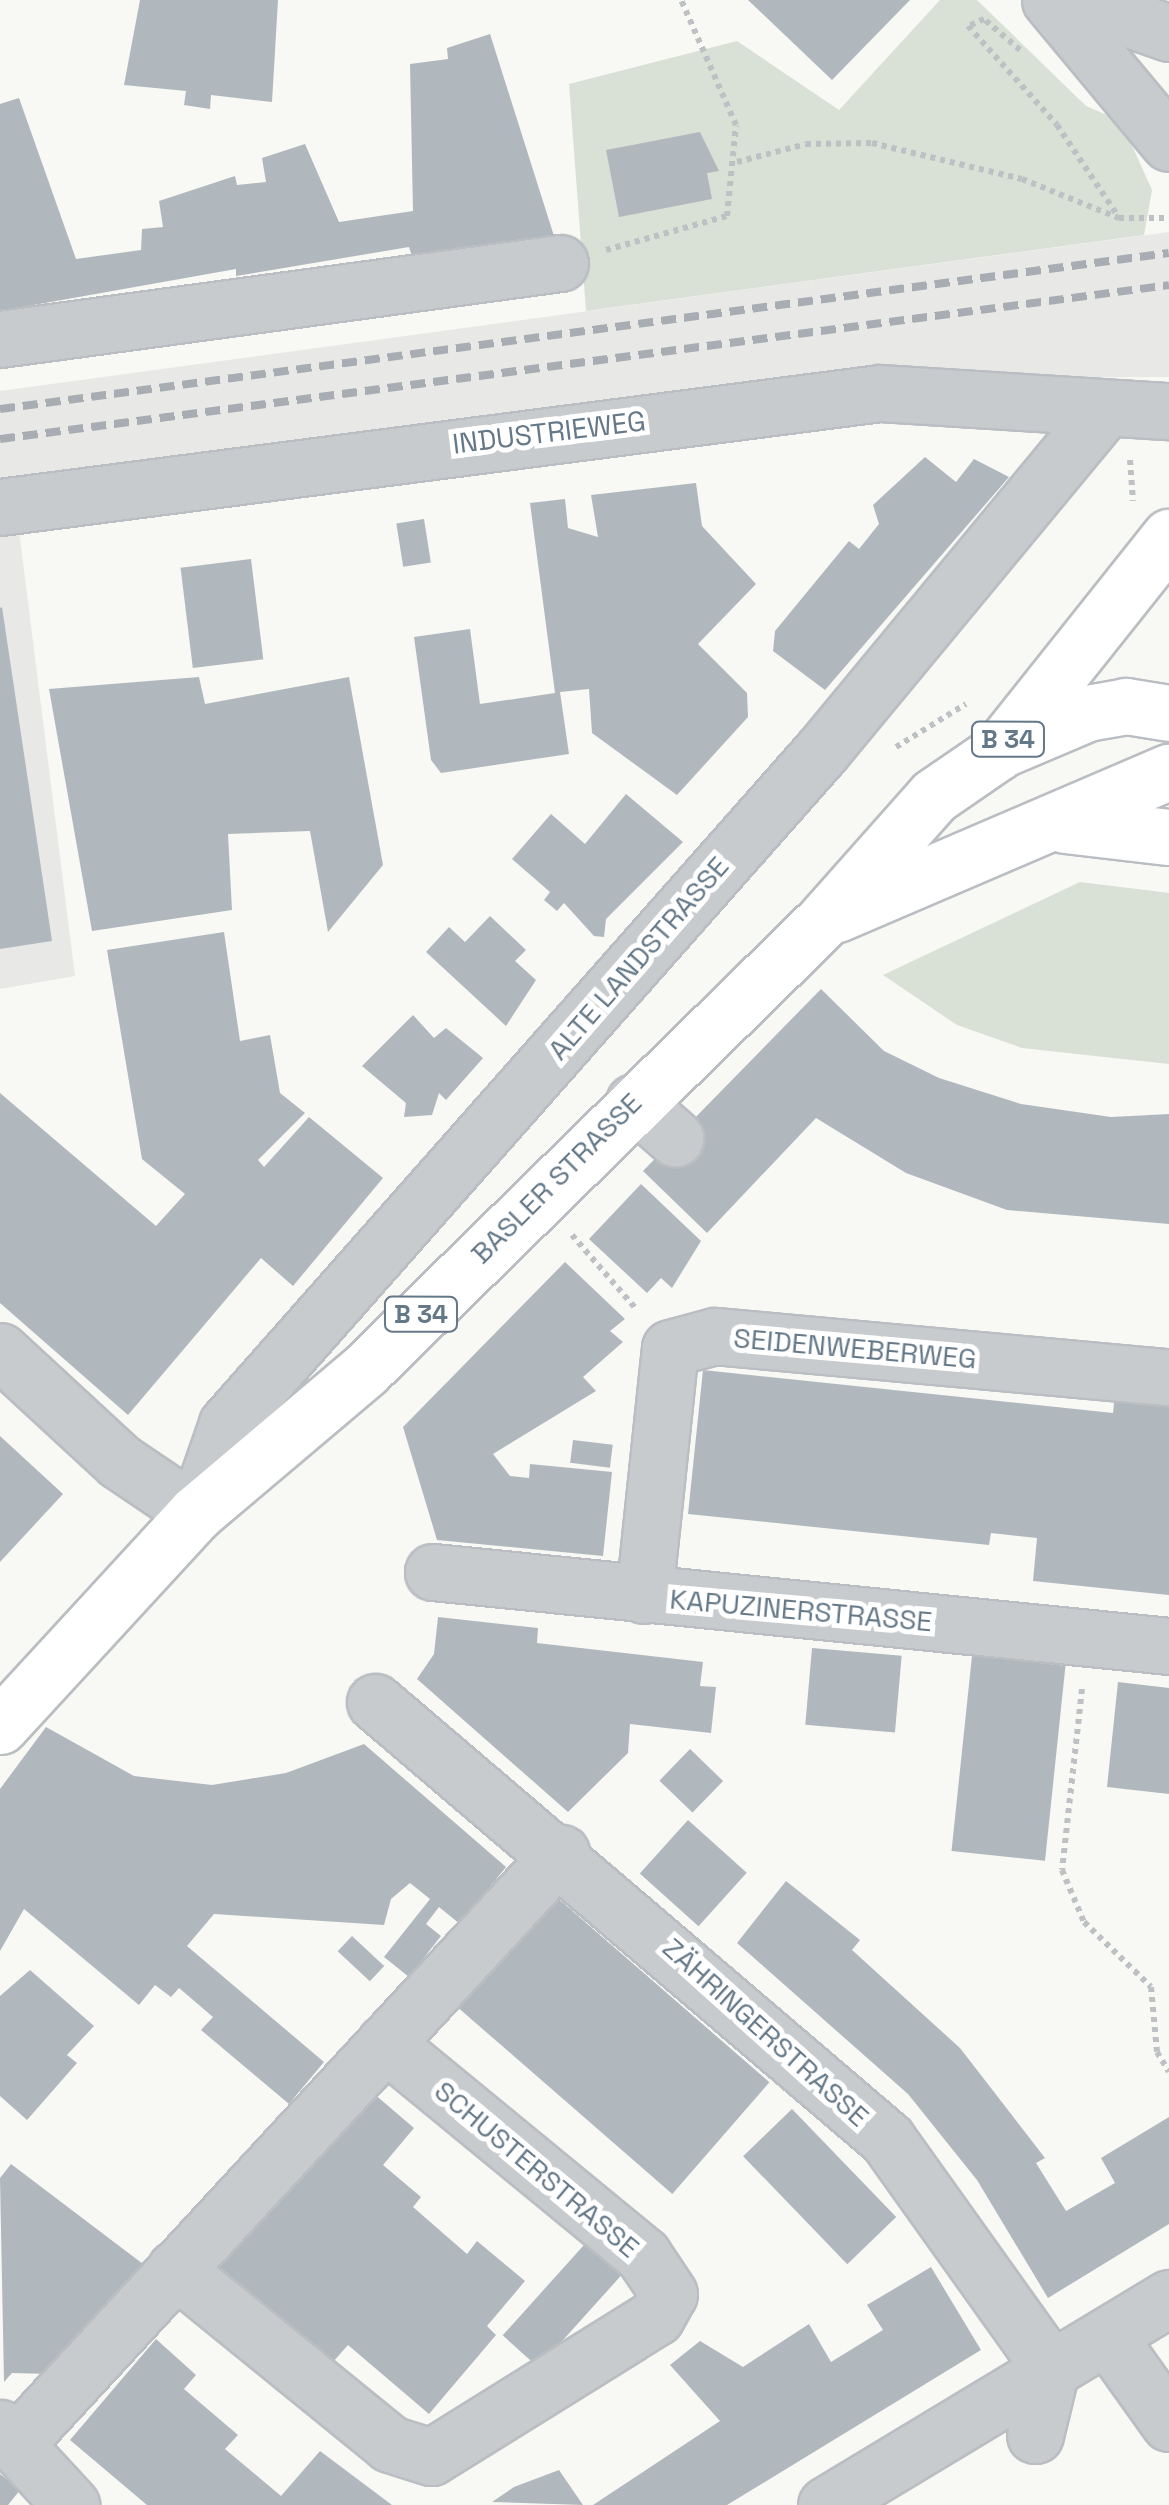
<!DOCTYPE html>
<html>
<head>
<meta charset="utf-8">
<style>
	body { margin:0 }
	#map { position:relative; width:1169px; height:2505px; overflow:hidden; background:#f8f8f4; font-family:"Space Grotesk",sans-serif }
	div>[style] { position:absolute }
	.built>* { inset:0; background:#e8e9e7 }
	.green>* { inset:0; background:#d9e0d5 }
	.building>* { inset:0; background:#b0b8be; transform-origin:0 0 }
	.path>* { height:6px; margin-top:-3px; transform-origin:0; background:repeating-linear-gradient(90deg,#bec1c3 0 5px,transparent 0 10px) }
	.roads { filter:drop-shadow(2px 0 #babec2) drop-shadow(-2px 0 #babec2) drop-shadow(0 2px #babec2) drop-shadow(0 -2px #babec2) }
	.minor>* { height:55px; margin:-27.5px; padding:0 27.5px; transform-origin:27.5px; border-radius:27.5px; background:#c7cbce }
	.major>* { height:55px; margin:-27.5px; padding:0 27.5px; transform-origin:27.5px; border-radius:27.5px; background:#fff }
	.rail>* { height:8px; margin-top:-4px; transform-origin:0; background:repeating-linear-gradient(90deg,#a7adb3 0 15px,transparent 0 23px) }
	span { translate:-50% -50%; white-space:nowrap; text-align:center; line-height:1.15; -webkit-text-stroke:10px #fff; paint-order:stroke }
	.shield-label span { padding:2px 8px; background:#fff; border:2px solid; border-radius:8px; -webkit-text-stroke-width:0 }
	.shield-label { font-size:25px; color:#647888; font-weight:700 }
	.street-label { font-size:28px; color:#647888 }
</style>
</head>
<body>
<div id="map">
	<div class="built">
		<i style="clip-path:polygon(1169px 232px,1169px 377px,870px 378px,0 490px,0 391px)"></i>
		<i style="clip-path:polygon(19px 530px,75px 976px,0 989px,0 532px)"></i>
	</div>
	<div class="green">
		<i style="clip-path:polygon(940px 0,977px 0,1086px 106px,1121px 121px,1152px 190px,1144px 235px,586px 311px,569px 84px,737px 41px,839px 110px)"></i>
		<i style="clip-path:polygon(1080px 882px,1169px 893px,1169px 1064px,1022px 1048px,957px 1025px,883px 975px)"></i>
	</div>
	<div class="building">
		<i style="clip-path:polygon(140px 0,278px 0,272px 102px,211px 95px,210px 109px,184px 105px,186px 91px,124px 85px)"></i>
		<i style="clip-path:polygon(748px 0,910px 0,832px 80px)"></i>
		<i style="clip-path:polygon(490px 34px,554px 236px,412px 256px,409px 247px,236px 276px,236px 269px,0 311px,0 104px,19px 98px,76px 259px,141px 250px,142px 229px,163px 227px,159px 201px,235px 176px,237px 185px,266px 182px,262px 158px,305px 144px,339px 222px,413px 211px,410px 64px,448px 59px,447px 48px)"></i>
		<i style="clip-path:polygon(700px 132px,719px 171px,707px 173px,712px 199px,619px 217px,606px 150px)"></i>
		<i style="clip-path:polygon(925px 457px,956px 482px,974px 459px,1009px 477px,825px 690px,773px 651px,775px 631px,849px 541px,859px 549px,879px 524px,873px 505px)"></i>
		<i style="clip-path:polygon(696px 483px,702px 526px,756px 584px,698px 644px,747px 693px,748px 717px,677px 795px,592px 733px,589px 689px,560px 692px,569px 754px,441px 773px,431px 760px,414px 637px,470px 629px,480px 704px,555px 693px,530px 503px,565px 499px,568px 528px,598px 537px,591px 495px)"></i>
		<i style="left:424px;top:519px;width:44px;height:28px;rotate:81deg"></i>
		<i style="left:251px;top:559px;width:101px;height:71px;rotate:83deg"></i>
		<i style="clip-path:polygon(2px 607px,52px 941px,0 949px,0 608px)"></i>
		<i style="clip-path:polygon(199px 677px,205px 704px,349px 677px,383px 865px,328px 932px,310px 831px,228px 834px,232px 910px,92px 931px,49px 689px)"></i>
		<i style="clip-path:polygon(626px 794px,683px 842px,606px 919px,604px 937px,594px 936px,564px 903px,557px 911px,544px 900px,550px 892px,512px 859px,551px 814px,585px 844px)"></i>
		<i style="clip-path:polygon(490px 916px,526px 950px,515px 961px,536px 980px,506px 1026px,426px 952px,449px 927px,465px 942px)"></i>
		<i style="clip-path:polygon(224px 932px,240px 1041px,270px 1035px,280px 1093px,305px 1113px,258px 1160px,264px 1167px,309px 1117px,383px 1178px,293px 1286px,261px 1258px,128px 1415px,0 1303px,0 1093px,156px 1226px,185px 1194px,142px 1159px,107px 950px)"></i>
		<i style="clip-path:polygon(821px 989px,884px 1051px,939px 1078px,1021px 1104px,1111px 1117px,1169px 1114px,1169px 1224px,1007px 1210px,906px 1173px,816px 1118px,707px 1233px,643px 1171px)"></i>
		<i style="clip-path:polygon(413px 1015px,434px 1038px,446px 1028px,483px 1058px,446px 1100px,439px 1093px,432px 1115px,404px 1117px,406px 1103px,362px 1066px)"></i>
		<i style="clip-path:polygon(641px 1184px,701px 1241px,672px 1288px,661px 1278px,647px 1293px,589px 1239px)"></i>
		<i style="clip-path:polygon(565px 1262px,625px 1319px,610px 1331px,623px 1342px,583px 1377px,596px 1391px,493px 1454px,510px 1476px,529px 1478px,530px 1464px,612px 1472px,603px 1556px,437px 1540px,403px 1427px)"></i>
		<i style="clip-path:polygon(703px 1370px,1113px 1413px,1115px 1393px,1169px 1399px,1169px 1595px,1033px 1581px,1037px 1538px,991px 1533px,989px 1545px,688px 1514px)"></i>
		<i style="clip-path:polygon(0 1436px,63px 1494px,0 1562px)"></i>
		<i style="left:573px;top:1440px;width:40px;height:23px;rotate:7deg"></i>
		<i style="clip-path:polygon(438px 1617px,538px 1628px,537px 1643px,703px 1662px,700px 1686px,716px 1687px,711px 1733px,630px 1724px,628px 1753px,568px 1812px,417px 1679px,434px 1654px)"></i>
		<i style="left:812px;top:1648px;width:90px;height:77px;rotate:5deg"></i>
		<i style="left:972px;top:1656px;width:94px;height:196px;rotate:6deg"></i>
		<i style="clip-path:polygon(1118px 1682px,1169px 1688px,1169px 1794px,1107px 1787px)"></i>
		<i style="clip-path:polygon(46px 1727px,134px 1776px,212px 1785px,286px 1773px,364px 1744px,506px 1867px,460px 1924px,439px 1907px,426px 1924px,441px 1936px,409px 1977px,384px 1957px,430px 1899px,410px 1883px,391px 1899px,384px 1925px,214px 1914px,187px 1946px,324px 2062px,289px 2104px,201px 2030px,213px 2017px,179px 1988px,171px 1997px,155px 1985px,139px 2005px,24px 1909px,0 1951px,0 1789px)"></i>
		<i style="left:690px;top:1749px;width:46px;height:44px;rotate:44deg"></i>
		<i style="left:688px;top:1820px;width:79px;height:72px;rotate:42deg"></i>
		<i style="clip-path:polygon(786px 1881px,860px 1940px,852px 1950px,960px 2048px,1045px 2158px,1036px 2163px,1066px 2211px,1115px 2183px,1101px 2158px,1169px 2117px,1169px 2224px,1048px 2298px,977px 2180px,908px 2094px,737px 1943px)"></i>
		<i style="left:546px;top:1888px;width:296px;height:148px;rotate:41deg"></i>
		<i style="left:352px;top:1936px;width:44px;height:21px;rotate:43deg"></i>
		<i style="clip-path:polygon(30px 1970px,94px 2026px,67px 2055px,77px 2063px,27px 2120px,0 2096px,0 1996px)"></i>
		<i style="clip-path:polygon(366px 2087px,414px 2128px,383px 2165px,421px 2197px,413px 2207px,467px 2254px,477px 2241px,525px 2281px,487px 2326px,496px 2335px,429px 2414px,348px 2345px,325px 2371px,208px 2272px)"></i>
		<i style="left:792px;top:2109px;width:150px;height:68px;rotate:46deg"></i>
		<i style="clip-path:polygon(11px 2164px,143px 2264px,51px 2374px,12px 2373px,4px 2382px,0 2178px)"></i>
		<i style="left:593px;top:2235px;width:48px;height:135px;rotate:42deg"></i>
		<i style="clip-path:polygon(931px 2267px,981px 2350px,727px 2505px,593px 2505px,720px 2421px,670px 2365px,700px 2341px,743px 2367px,809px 2324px,831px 2362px,883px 2330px,867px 2305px)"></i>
		<i style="clip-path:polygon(156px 2339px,196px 2375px,184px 2389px,238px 2435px,225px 2449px,281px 2496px,320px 2451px,392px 2505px,147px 2505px,70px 2440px)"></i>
		<i style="clip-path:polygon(559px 2470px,583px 2505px,492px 2502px,514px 2487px)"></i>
		<i style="clip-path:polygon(0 2474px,20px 2490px,8px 2505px,0 2505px)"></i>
	</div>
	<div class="path">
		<i style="left:1020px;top:50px;width:48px;rotate:-139.3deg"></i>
		<i style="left:984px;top:19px;width:17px;rotate:156deg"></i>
		<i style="left:968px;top:26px;width:133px;rotate:48deg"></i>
		<i style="left:1057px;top:125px;width:110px;rotate:56.2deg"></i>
		<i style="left:737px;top:162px;width:71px;rotate:-14.6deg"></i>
		<i style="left:806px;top:144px;width:66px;rotate:-0.9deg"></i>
		<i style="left:872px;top:143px;width:154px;rotate:13.5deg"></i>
		<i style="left:1022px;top:179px;width:105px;rotate:21.9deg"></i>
		<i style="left:1119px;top:218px;width:50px"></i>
		<i style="left:606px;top:250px;width:126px;rotate:-15.7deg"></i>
		<i style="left:727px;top:216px;width:91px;rotate:-84.4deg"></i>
		<i style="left:736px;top:125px;width:137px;rotate:-113.7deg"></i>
		<i style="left:1130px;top:460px;width:41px;rotate:85.8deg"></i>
		<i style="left:896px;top:747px;width:82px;rotate:-31.6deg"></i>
		<i style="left:572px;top:1235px;width:98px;rotate:49.1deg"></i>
		<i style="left:1082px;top:1689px;width:182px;rotate:96.3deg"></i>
		<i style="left:1062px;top:1870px;width:56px;rotate:67.1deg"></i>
		<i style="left:1084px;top:1922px;width:93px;rotate:44.1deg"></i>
		<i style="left:1151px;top:1987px;width:65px;rotate:84.7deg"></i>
		<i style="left:1157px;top:2052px;width:23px;rotate:59deg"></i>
	</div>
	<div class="roads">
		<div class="minor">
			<i style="left:1050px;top:0;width:186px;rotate:50.2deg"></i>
			<i style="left:1075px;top:0;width:100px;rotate:19.3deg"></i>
			<i style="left:0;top:339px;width:565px;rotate:-7.73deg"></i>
			<i style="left:0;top:507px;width:887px;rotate:-7.38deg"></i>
			<i style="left:880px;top:393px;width:290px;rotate:3.6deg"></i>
			<i style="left:634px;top:1102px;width:55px;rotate:41.3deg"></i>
			<i style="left:0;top:1351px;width:162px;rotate:42.7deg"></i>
			<i style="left:119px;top:1461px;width:93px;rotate:34deg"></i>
			<i style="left:196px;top:1513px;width:94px;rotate:-70.8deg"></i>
			<i style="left:227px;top:1424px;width:897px;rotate:-48.53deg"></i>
			<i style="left:821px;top:752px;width:440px;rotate:-50.4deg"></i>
			<i style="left:433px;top:1572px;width:740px;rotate:5.74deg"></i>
			<i style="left:644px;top:1595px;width:248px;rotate:-84deg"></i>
			<i style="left:670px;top:1348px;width:47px;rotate:-14.9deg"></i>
			<i style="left:715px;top:1336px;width:456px;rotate:5.2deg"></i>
			<i style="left:375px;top:1702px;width:673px;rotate:40.48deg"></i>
			<i style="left:887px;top:2139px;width:282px;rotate:54.5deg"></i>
			<i style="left:1051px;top:2369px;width:68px;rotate:103.6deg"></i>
			<i style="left:175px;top:2269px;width:277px;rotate:39.1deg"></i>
			<i style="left:390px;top:2444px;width:43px;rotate:17.6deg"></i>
			<i style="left:431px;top:2457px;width:265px;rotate:-31.9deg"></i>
			<i style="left:656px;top:2317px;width:26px;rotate:-61deg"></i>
			<i style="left:669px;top:2294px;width:47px;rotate:-123.7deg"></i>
			<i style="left:643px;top:2255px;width:334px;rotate:-140.6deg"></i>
			<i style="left:1107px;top:2336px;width:107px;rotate:54.5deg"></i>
			<i style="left:0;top:2428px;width:105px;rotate:47.3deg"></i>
			<i style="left:17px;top:2442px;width:802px;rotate:-47.27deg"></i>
			<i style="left:826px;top:2505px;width:401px;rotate:-31.1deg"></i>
		</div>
		<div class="major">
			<i style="left:1005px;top:748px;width:89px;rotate:-23.1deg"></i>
			<i style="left:1087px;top:713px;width:40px;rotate:-10deg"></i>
			<i style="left:1126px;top:706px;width:44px;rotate:9.2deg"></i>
			<i style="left:1065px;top:825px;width:105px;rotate:6.6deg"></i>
			<i style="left:837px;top:914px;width:361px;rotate:-23.2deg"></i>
			<i style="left:0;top:1726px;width:289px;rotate:-47.4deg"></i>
			<i style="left:196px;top:1513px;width:221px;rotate:-40.2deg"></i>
			<i style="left:365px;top:1370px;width:643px;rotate:-44.43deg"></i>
			<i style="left:824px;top:920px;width:166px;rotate:-48.4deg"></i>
			<i style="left:934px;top:796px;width:78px;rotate:-34.5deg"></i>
			<i style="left:998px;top:752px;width:275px;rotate:-51.5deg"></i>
		</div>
	</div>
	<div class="rail">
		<i style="left:0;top:409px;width:1179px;rotate:-7.6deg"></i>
		<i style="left:0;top:439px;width:1179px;rotate:-7.5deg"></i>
	</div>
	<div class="shield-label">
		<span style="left:1008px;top:739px">B 34</span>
		<span style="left:421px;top:1314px">B 34</span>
	</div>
	<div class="street-label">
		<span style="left:549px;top:432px;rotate:-7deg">INDUSTRIEWEG</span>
		<span style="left:638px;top:958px;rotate:-49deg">ALTE LANDSTRASSE</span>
		<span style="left:556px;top:1178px;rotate:-45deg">BASLER STRASSE</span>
		<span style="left:855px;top:1348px;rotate:5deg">SEIDENWEBERWEG</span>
		<span style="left:801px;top:1610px;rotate:5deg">KAPUZINERSTRASSE</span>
		<span style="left:766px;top:2032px;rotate:42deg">ZÄHRINGERSTRASSE</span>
		<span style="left:537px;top:2169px;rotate:40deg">SCHUSTERSTRASSE</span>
	</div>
</div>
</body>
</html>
